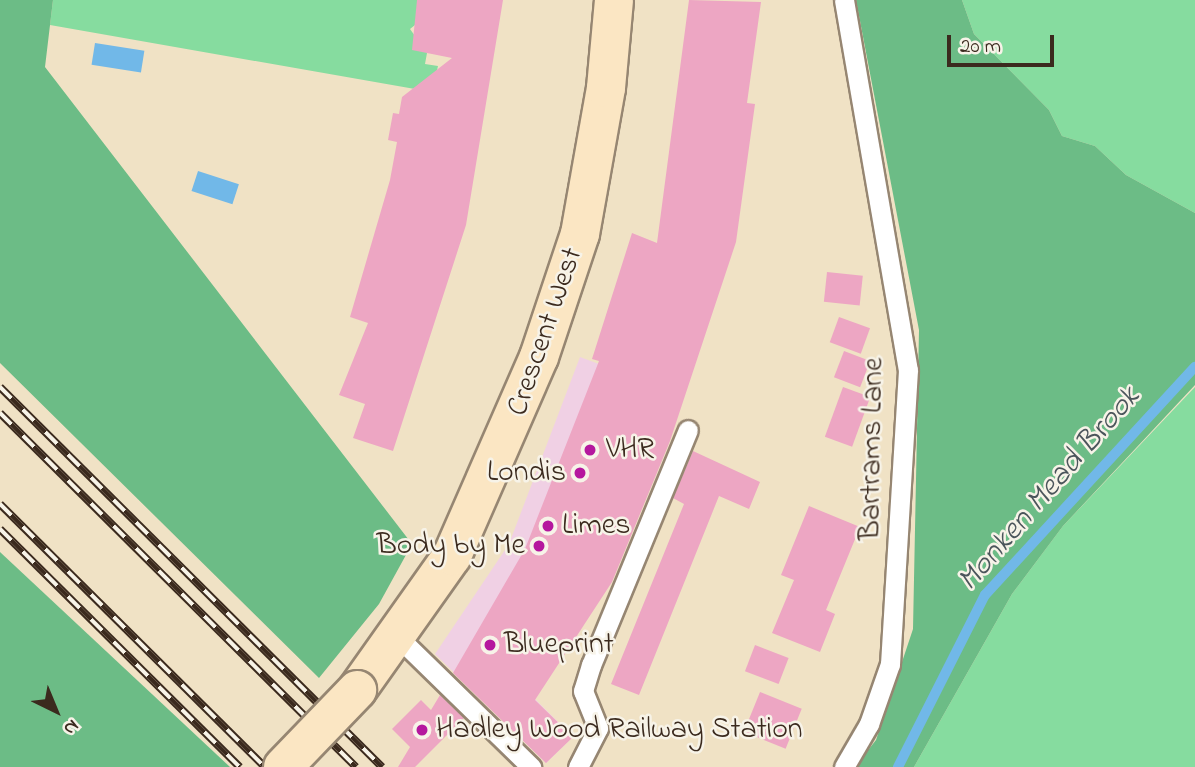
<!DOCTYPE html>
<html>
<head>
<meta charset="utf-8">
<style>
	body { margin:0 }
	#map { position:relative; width:1195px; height:767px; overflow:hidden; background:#f0e2c5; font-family:"Indie Flower",sans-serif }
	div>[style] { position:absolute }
	.built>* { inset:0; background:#f0d0e4 }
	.green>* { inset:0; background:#86dc9f }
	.forest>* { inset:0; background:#6cbc86 }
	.water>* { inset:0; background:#71b8e8; transform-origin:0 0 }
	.stream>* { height:10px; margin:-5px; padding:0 5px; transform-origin:5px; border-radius:5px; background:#71b8e8 }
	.building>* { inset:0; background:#eda6c3; transform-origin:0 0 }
	.roads { filter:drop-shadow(2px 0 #968672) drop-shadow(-2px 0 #968672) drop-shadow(0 2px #968672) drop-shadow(0 -2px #968672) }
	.lane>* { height:19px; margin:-9.5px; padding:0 9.5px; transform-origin:9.5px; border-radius:9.5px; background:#fff }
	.secondary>* { height:38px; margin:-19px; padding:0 19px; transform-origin:19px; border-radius:19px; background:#fbe6c3 }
	.rail>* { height:8px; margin-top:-4px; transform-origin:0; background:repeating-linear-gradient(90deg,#f7f3e8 0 16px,#3b2a1e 0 32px); box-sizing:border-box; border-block:2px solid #3b2a1e }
	.bridges { filter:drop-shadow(2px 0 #968672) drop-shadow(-2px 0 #968672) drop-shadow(0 2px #968672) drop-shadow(0 -2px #968672) }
	.secondary-bridge>* { height:38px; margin:-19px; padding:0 19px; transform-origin:19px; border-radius:19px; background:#fbe6c3 }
	.dots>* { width:19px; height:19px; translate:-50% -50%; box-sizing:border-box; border:4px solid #f7f3e8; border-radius:50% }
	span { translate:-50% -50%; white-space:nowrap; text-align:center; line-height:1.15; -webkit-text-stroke:5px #f7f3e8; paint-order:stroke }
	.street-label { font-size:30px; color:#3b2a1e }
	.poi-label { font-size:30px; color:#3b2a1e }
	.left { translate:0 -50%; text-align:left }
	.right { translate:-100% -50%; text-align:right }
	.water-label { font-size:32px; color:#4b555b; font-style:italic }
	.north { position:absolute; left:21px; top:676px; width:70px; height:70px; -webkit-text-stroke:5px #f7f3e8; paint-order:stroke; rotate:137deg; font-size:19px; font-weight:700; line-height:28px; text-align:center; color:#3b2a1e }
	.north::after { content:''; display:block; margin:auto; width:24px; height:32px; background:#3b2a1e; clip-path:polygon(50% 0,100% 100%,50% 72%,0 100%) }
	.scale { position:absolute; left:947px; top:35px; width:107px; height:32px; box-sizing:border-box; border:4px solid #3b2a1e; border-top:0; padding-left:9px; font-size:21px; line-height:24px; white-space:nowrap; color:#3b2a1e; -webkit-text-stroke:5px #f7f3e8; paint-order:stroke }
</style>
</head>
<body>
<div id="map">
	<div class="built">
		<i style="clip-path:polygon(580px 357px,672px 391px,581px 629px,535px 699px,573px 737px,546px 763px,435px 654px,509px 544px)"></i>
	</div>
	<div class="green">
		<i style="clip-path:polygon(53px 0,446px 0,410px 29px,427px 53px,425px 64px,438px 66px,432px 92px,50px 25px)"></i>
		<i style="clip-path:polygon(962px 0,1195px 0,1195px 213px,1126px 175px,1095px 146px,1062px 136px,1049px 110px,974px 34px)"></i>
		<i style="clip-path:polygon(1195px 387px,1195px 767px,914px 767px,1012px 594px,1063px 526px)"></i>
	</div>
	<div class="forest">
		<i style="clip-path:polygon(0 0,53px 0,45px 67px,412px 544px,379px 604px,319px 678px,0 363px)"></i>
		<i style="clip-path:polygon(856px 0,962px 0,974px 34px,1049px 110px,1062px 136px,1095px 146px,1126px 175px,1195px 213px,1195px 385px,1063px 526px,1012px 594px,914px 767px,855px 767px,876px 740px,913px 629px,919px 330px)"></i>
		<i style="clip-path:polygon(0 552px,230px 767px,0 767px)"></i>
	</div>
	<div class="water">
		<i style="left:95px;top:43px;width:50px;height:22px;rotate:9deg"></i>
		<i style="left:198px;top:171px;width:43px;height:21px;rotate:18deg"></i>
	</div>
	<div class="stream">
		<i style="left:898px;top:767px;width:193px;rotate:-63.2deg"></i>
		<i style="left:985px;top:595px;width:310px;rotate:-47.4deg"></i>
	</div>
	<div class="building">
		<i style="clip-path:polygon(417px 0,503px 0,466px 225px,393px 451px,353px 438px,365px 404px,339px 395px,368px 323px,350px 317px,390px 180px,397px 142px,388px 140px,393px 113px,399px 114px,402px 97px,452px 58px,412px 50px)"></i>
		<i style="clip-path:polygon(689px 0,761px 2px,747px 103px,755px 104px,736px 242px,670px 441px,612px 582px,535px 700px,573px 737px,546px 763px,453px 673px,525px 549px,599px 361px,592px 359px,632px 233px,657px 243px)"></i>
		<i style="left:827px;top:272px;width:36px;height:30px;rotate:6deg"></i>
		<i style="left:839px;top:317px;width:33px;height:27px;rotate:20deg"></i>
		<i style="left:844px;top:351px;width:28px;height:28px;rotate:21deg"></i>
		<i style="left:843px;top:387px;width:29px;height:53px;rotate:20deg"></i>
		<i style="clip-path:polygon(693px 451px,760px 482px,749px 509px,719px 496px,639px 695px,611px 684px,684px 504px,673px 498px)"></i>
		<i style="clip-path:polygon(809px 506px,860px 527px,826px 610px,835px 614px,820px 652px,772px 633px,794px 580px,781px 575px)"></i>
		<i style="left:755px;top:645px;width:36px;height:28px;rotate:21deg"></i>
		<i style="left:760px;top:692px;width:45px;height:43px;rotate:22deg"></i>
		<i style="clip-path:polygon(440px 695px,464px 718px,415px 767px,398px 767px,410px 747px,392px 729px,421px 700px,431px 710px)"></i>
	</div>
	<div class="roads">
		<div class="lane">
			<i style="left:844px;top:0;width:375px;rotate:80.2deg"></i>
			<i style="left:908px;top:370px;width:295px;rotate:93.5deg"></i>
			<i style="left:890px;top:664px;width:64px;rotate:109.3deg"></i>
			<i style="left:869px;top:724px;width:50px;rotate:120.2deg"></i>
			<i style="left:399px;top:638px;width:185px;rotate:44.3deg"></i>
			<i style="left:578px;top:767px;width:44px;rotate:-62.9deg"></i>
			<i style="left:598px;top:728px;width:40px;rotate:-112deg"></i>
			<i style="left:583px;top:691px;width:27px;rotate:-73deg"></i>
			<i style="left:591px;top:665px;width:254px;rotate:-67.6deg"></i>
		</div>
		<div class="secondary">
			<i style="left:357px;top:690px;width:164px;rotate:-54.7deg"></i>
			<i style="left:452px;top:556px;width:217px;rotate:-66.4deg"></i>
			<i style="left:539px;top:357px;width:130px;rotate:-71.6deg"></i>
			<i style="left:580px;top:234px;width:148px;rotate:-79.9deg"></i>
			<i style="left:606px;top:88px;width:88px;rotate:-84.8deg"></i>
		</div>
	</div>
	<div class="rail">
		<i style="left:0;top:387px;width:539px;rotate:44.85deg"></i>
		<i style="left:0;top:413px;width:502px;rotate:44.84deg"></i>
		<i style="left:0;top:504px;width:373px;rotate:44.8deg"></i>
		<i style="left:0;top:529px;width:338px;rotate:44.8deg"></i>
	</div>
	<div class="bridges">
		<div class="secondary-bridge">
			<i style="left:283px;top:767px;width:107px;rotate:-46.1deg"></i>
		</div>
	</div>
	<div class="dots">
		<i style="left:590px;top:450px;background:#b5179e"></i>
		<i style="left:580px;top:473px;background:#b5179e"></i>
		<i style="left:548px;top:526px;background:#b5179e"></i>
		<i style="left:539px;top:546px;background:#b5179e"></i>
		<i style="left:490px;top:645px;background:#b5179e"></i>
		<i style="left:422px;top:730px;background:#b5179e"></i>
	</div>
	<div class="street-label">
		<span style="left:546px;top:332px;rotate:-71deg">Crescent West</span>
		<span style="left:873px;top:449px;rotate:-89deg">Bartrams Lane</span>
	</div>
	<div class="poi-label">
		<span class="left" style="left:606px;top:450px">VHR</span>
		<span class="right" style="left:566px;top:473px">Londis</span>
		<span class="left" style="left:562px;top:526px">Limes</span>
		<span class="right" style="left:525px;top:546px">Body by Me</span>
		<span class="left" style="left:504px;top:645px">Blueprint</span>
		<span class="left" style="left:436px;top:730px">Hadley Wood Railway Station</span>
	</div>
	<div class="water-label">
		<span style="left:1050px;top:490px;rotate:-49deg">Monken Mead Brook</span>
	</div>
	<div class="north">N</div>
	<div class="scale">20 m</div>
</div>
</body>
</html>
